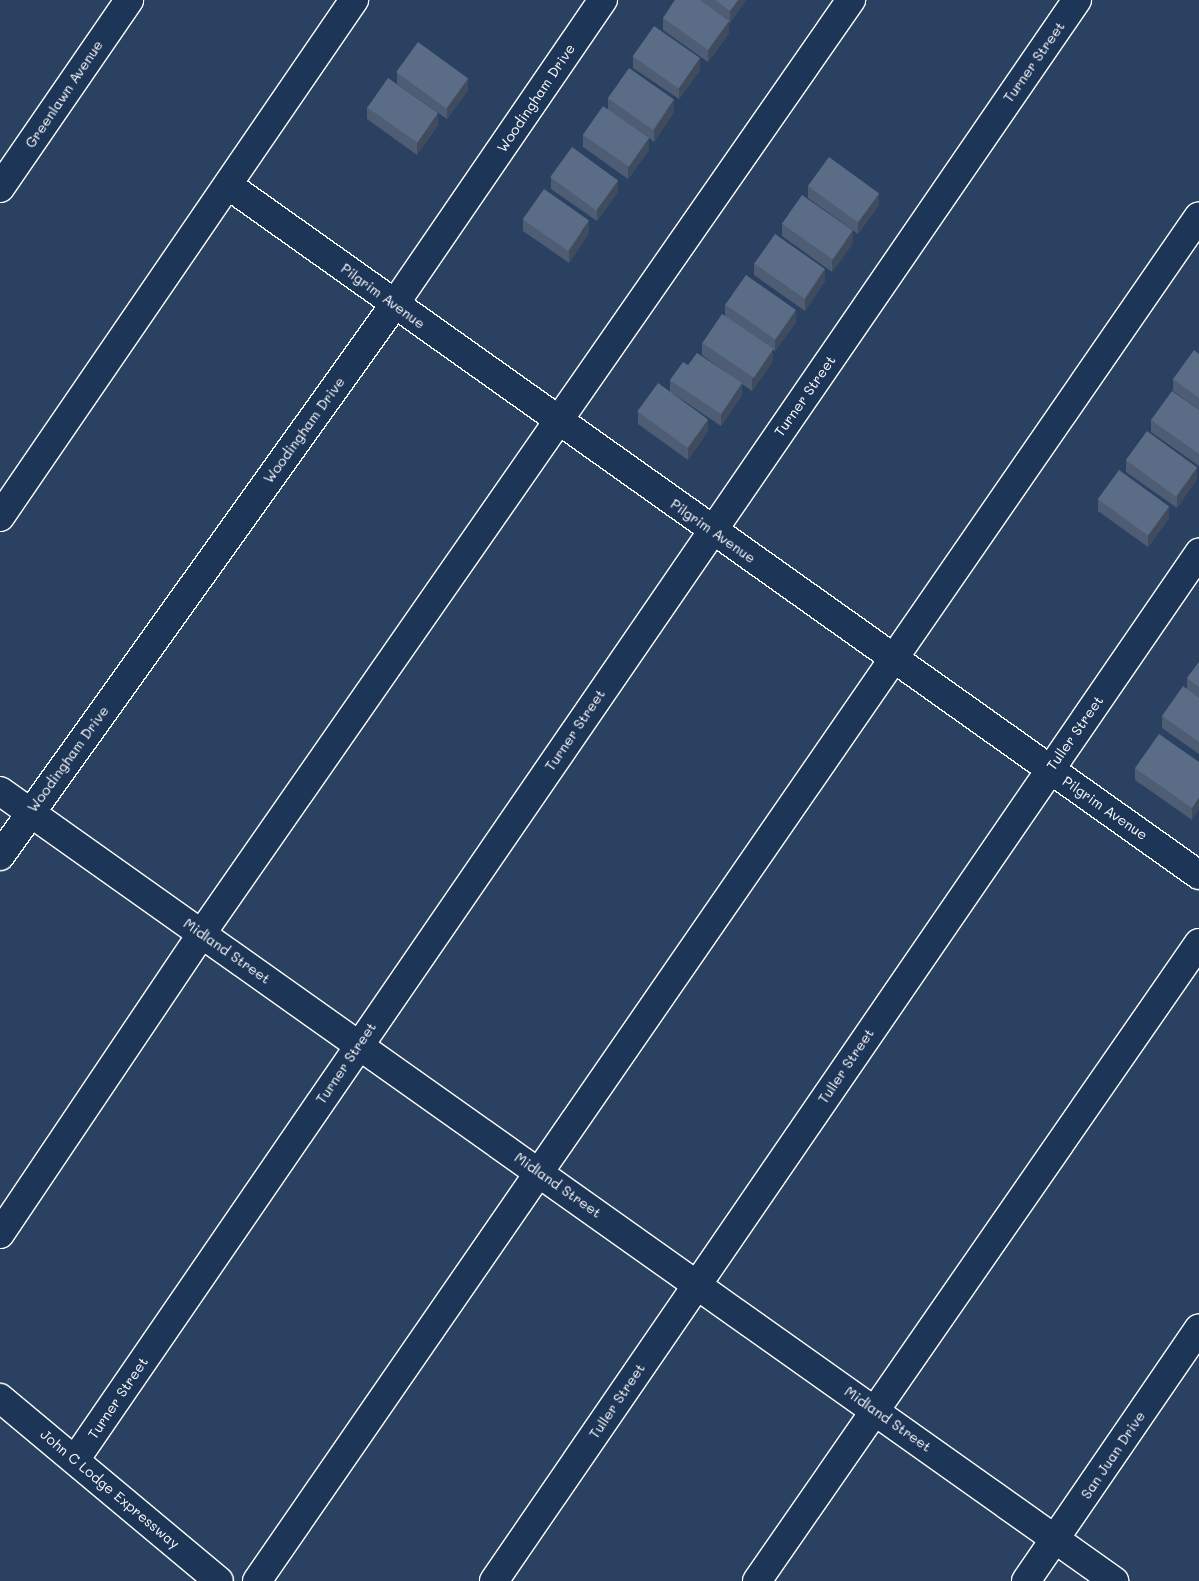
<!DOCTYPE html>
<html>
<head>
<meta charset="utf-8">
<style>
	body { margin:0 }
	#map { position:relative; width:1199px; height:1581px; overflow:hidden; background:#2a4161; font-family:Mali,sans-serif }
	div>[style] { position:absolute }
	.roads { filter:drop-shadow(1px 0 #fff) drop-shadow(-1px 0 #fff) drop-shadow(0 1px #fff) drop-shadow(0 -1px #fff) }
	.minor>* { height:28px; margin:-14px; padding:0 14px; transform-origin:14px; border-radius:14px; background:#1d3557 }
	.major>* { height:28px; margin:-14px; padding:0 14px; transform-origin:14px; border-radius:14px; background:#1d3557 }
	.wall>* { inset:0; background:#4e5d73 }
	.shaded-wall>* { inset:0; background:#404c5e }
	.building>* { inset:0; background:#5b6c86; transform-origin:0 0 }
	span { translate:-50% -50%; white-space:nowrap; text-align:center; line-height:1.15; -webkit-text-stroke:5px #1d3557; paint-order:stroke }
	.street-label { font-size:14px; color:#fff }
</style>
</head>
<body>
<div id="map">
	<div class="roads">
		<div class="minor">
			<i style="left:228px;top:185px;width:1191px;rotate:35.4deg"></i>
			<i style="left:0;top:188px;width:228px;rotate:-55.5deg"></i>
			<i style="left:0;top:517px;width:627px;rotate:-55.6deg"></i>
			<i style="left:0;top:791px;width:1366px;rotate:35.34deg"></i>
			<i style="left:0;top:856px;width:677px;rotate:-54.43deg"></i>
			<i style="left:394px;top:305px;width:370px;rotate:-55.6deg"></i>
			<i style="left:0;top:1234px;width:362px;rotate:-56.1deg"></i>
			<i style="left:202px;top:933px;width:1137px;rotate:-55.18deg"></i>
			<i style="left:75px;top:1460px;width:1771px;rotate:-55.54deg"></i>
			<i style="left:257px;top:1581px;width:1658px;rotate:-55.39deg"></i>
			<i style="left:494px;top:1581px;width:1247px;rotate:-55.56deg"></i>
			<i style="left:757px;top:1581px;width:776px;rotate:-55.29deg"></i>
			<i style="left:1026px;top:1581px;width:306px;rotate:-55.6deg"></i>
		</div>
		<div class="major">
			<i style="left:0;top:1398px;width:285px;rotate:39.9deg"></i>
		</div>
	</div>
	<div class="wall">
		<i style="clip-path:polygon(675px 0,746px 0,730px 23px,729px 22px,729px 33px,708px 62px,663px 30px,663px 18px)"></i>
		<i style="clip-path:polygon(633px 56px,700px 70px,679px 99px,633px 68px)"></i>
		<i style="clip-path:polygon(397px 72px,468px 90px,447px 119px,397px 84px)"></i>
		<i style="clip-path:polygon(608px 98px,674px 112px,654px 142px,649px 138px,649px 150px,628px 179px,583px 147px,583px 135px,608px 109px)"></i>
		<i style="clip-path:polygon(367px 107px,438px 125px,417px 155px,367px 119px)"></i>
		<i style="clip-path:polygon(551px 177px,618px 192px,597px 221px,551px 189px)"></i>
		<i style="clip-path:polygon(808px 186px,879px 205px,858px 234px,808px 198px)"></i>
		<i style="clip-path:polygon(523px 219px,589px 233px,569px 263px,523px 231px)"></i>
		<i style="clip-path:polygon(782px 224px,853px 243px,832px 272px,782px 236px)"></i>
		<i style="clip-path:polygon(754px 263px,825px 281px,805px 311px,754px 275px)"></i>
		<i style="clip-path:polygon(725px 304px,796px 322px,775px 351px,773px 350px,773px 361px,752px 391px,742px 384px,742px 395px,721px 426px,672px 393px,708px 431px,688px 460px,638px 424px,638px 412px,670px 392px,670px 380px,688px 365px,740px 383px,702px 355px,702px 343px,725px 316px)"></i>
		<i style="clip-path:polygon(1199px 354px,1199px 410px,1173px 391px,1173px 379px)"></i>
		<i style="clip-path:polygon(1199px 410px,1199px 466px,1151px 432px,1151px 420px)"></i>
		<i style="clip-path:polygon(1126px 460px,1197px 479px,1177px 508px,1126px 472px)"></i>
		<i style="clip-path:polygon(1098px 499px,1169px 518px,1148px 547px,1098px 511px)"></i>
		<i style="clip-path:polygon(1199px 662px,1199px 754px,1162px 728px,1162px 716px,1187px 690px,1187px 678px)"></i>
		<i style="clip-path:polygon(1199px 762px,1192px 820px,1135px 780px,1135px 768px)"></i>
	</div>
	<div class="shaded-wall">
		<i style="clip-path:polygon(738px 0,746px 0,730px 23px,730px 11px)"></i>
		<i style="clip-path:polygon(729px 21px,729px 33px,708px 62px,708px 50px)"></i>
		<i style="clip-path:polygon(700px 58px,700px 70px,679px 99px,679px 87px)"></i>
		<i style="clip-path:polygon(468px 78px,468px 90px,447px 119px,447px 107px)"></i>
		<i style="clip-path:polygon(674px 100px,674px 112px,654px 142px,654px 130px)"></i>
		<i style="clip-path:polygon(438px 113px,438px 125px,417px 155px,417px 143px)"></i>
		<i style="clip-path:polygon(649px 138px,649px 150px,628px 179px,628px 167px)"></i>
		<i style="clip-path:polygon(618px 180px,618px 192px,597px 221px,597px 209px)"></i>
		<i style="clip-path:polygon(879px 193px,879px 205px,858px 234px,858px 222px)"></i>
		<i style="clip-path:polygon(589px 221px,589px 233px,569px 263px,569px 251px)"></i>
		<i style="clip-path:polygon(853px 231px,853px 243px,832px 272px,832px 260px)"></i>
		<i style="clip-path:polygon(825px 269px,825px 281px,805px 311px,805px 299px)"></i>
		<i style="clip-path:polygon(796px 310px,796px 322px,775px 351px,775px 339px)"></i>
		<i style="clip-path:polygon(773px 349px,773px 361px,752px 391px,752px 379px)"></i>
		<i style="clip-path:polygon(742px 383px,742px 395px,721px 426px,721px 414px)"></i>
		<i style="clip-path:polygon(708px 419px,708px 431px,688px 460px,688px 448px)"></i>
		<i style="clip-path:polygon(1197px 467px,1197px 479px,1177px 508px,1177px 496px)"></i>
		<i style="clip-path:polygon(1169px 506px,1169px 518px,1148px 547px,1148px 535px)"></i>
		<i style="clip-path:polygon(1199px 798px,1199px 810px,1192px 820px,1192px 808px)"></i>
	</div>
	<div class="building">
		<i style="clip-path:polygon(675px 0,700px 0,729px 21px,708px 50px,663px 18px)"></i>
		<i style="clip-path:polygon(715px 0,738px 0,730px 11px)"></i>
		<i style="left:654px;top:26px;width:56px;height:37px;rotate:35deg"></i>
		<i style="left:418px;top:42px;width:62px;height:37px;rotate:36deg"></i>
		<i style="left:629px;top:68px;width:55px;height:37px;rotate:35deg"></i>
		<i style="left:388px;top:78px;width:61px;height:36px;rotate:35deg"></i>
		<i style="left:603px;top:106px;width:56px;height:35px;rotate:35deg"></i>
		<i style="left:572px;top:147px;width:57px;height:37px;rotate:36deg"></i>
		<i style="left:829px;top:157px;width:62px;height:36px;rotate:36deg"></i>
		<i style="left:544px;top:189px;width:55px;height:37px;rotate:35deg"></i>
		<i style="left:802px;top:195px;width:62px;height:35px;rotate:35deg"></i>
		<i style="left:775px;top:234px;width:61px;height:36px;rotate:35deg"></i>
		<i style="left:746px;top:275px;width:61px;height:36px;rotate:35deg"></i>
		<i style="left:722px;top:314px;width:62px;height:35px;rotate:34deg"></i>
		<i style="clip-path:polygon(1194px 350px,1199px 354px,1199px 398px,1173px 379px)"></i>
		<i style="clip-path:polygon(697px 353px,742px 383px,721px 414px,670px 380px,683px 362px,688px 365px)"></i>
		<i style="left:658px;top:383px;width:62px;height:35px;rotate:36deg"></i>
		<i style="clip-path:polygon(1172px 391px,1199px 410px,1199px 454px,1151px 420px)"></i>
		<i style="left:1147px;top:431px;width:62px;height:36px;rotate:36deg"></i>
		<i style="left:1119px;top:470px;width:62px;height:36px;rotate:36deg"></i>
		<i style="clip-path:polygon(1199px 662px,1199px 687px,1187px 678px)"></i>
		<i style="clip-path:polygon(1183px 686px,1199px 698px,1199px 742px,1162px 716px)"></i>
		<i style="clip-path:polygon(1159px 734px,1199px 762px,1199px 798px,1192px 808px,1135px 768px)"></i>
	</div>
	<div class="street-label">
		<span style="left:1034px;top:62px;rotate:-55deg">Turner Street</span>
		<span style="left:64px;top:94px;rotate:-56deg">Greenlawn Avenue</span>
		<span style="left:536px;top:98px;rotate:-56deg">Woodingham Drive</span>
		<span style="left:383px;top:296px;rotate:36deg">Pilgrim Avenue</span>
		<span style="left:805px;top:396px;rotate:-55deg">Turner Street</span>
		<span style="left:304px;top:430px;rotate:-54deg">Woodingham Drive</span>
		<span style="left:713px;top:531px;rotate:35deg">Pilgrim Avenue</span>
		<span style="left:575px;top:730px;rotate:-56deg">Turner Street</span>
		<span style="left:1075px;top:733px;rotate:-55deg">Tuller Street</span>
		<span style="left:68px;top:759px;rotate:-54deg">Woodingham Drive</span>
		<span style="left:1105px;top:808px;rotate:35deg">Pilgrim Avenue</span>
		<span style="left:227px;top:951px;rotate:35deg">Midland Street</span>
		<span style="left:346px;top:1063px;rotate:-56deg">Turner Street</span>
		<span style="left:846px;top:1066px;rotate:-56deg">Tuller Street</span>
		<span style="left:558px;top:1185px;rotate:35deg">Midland Street</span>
		<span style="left:118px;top:1398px;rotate:-56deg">Turner Street</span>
		<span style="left:617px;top:1401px;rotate:-56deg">Tuller Street</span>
		<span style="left:888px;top:1419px;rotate:35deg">Midland Street</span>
		<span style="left:1113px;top:1455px;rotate:-56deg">San Juan Drive</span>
		<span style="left:110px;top:1489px;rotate:40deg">John C Lodge Expressway</span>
	</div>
</div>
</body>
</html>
